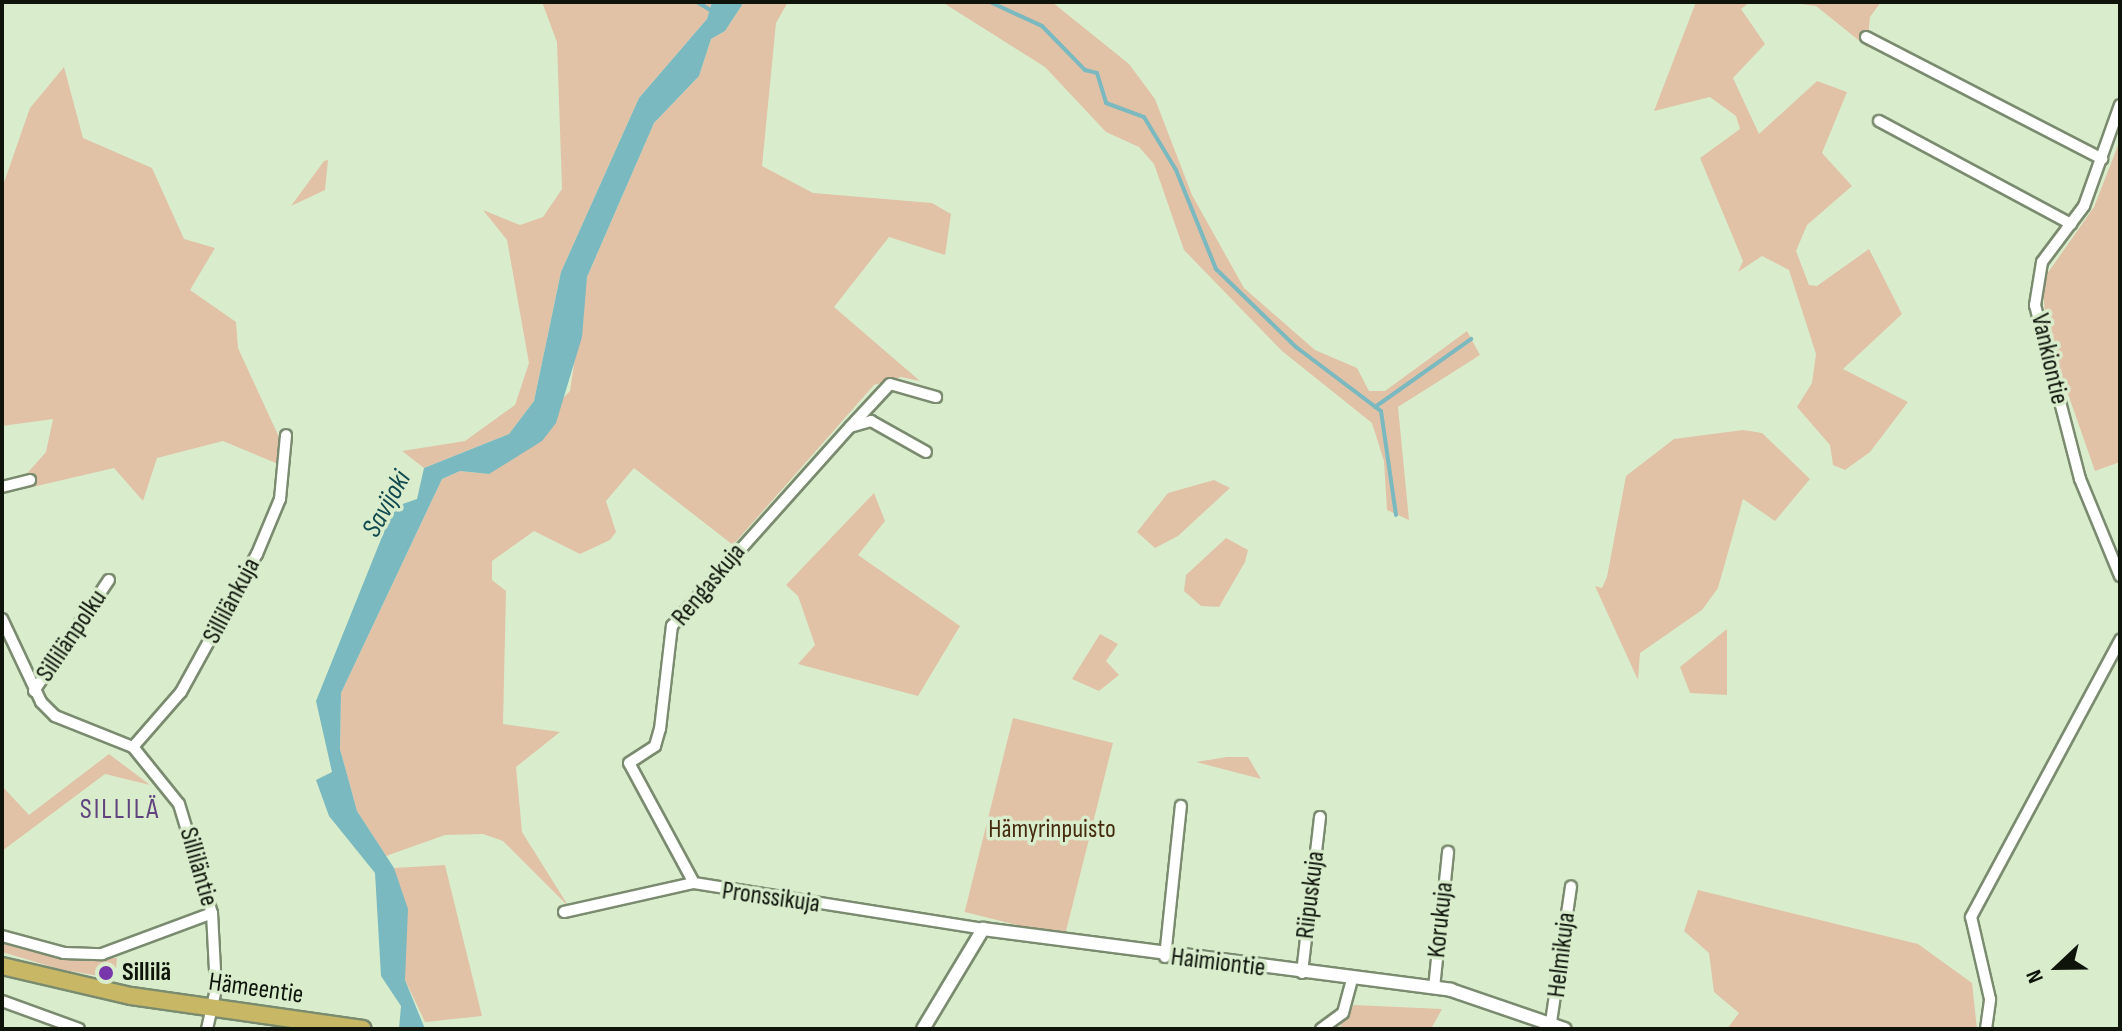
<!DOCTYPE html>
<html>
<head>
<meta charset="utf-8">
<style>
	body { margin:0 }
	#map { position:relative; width:2122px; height:1031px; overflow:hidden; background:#d9edcd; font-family:"Sofia Sans Condensed",sans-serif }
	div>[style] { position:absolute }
	.green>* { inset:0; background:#e1c2a7; transform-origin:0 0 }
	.water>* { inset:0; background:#7ab9bf }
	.stream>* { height:4px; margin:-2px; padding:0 2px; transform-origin:2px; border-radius:2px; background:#7ab9bf }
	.roads { filter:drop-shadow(2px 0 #7a8b6f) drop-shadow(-2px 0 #7a8b6f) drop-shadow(0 2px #7a8b6f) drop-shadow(0 -2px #7a8b6f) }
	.minor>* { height:10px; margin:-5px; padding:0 5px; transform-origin:5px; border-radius:5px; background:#fff }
	.tertiary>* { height:12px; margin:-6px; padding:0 6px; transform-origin:6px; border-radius:6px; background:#fff }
	.trunk>* { height:16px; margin:-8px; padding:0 8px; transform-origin:8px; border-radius:8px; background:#c8b866 }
	.dots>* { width:22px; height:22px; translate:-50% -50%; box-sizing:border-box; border:4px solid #d9edcd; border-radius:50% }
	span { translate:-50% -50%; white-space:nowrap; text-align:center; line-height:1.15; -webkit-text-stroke:7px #d9edcd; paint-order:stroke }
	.street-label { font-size:26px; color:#0e140a }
	.park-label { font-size:26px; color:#462b0f }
	.poi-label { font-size:26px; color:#0e140a; font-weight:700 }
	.left { translate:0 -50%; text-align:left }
	.water-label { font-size:28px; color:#104a4e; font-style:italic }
	.neighbourhood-label { font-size:28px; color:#61437f; letter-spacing:2px }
	.frame { position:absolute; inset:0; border:4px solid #0e140a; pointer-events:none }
	.north { position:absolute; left:2018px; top:927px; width:80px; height:80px; -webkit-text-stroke:6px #d9edcd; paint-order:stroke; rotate:248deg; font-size:22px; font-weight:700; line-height:32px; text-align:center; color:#0e140a }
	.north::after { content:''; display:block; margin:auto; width:28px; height:36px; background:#0e140a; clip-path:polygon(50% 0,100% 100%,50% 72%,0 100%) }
</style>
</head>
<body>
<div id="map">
	<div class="green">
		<i style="clip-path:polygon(542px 2px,712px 2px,707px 19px,639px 98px,561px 272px,534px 401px,509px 434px,424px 468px,402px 451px,465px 441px,515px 405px,529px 363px,507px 240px,483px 210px,520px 225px,543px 217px,562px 189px,557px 42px)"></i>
		<i style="clip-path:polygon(744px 2px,788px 2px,776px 23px,762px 166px,813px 193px,932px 203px,951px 214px,945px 255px,889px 237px,834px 307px,920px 381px,901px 377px,874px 385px,733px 545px,634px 468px,606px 501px,616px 532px,610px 540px,580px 554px,534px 531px,492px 561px,492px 580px,506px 591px,503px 724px,560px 732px,516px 767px,522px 832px,569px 907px,503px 841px,483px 834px,445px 835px,386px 856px,357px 811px,340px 749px,341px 693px,442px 479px,460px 471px,489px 474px,570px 391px,587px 277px,654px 123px,699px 76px,711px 39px,725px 31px)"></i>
		<i style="clip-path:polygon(942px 2px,1052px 2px,1129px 64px,1155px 99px,1192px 195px,1244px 288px,1315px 350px,1357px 368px,1369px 391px,1385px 391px,1467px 331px,1480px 355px,1398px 407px,1409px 520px,1387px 510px,1384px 461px,1372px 423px,1282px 351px,1184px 250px,1154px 164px,1139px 147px,1106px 132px,1045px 67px)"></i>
		<i style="clip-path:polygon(1696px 2px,1750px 2px,1741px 9px,1765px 44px,1733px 78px,1759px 134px,1817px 81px,1847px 92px,1822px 153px,1852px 186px,1807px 225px,1796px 251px,1809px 285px,1817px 286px,1869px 249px,1902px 314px,1843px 369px,1908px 402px,1870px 452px,1845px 470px,1833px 465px,1830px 445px,1797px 407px,1812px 383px,1816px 354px,1789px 270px,1762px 256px,1738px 272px,1743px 261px,1700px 158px,1740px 129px,1736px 116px,1710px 97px,1654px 111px)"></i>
		<i style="clip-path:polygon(1786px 2px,1881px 2px,1870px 17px,1867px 47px,1816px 6px)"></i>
		<i style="clip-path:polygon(64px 67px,83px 138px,152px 168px,184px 239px,215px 248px,190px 290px,236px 322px,238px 348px,278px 435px,283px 466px,223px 441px,157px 458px,143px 501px,114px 468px,24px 489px,23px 478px,46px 452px,53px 419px,2px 426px,2px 188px,30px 108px)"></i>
		<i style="clip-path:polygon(2120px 140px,2120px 462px,2095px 471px,2047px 334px,2043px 292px,2047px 274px,2094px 207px)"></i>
		<i style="clip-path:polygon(328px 160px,325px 190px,291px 206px,324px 161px)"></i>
		<i style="clip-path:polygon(1743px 430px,1762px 433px,1810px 479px,1775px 521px,1743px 499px,1718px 588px,1702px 610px,1640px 653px,1638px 680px,1595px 586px,1602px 588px,1607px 577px,1626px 476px,1674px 439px)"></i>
		<i style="clip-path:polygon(1214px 480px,1230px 488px,1178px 536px,1155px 548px,1137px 532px,1168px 493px)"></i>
		<i style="clip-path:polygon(874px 493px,885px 521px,858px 555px,960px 626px,918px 696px,798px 664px,815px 645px,798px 596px,786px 585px)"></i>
		<i style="clip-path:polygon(1226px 538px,1248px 550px,1245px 562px,1219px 607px,1201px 606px,1184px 591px,1186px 575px)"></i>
		<i style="clip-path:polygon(1727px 629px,1727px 695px,1690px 693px,1680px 667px)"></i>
		<i style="clip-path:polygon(1100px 634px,1118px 644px,1106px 661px,1119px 675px,1099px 691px,1072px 679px)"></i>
		<i style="left:1013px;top:718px;width:103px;height:200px;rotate:14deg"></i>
		<i style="clip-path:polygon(109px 754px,150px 785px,105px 774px,2px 851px,2px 786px,29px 815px)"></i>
		<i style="clip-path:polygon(1248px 757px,1261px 779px,1196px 762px,1227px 757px)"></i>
		<i style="clip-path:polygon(445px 865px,482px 1016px,425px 1022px,405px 980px,394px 868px)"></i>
		<i style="clip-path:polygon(1698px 890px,1918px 944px,1972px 983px,1977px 1029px,1727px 1029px,1739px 1013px,1714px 992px,1709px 953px,1684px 931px)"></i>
		<i style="clip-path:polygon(2px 942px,60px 959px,117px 958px,116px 969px,99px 976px,59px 969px,2px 952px)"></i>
		<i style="clip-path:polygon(1354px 1005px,1442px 1009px,1431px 1029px,1338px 1029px)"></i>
	</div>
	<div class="water">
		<i style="clip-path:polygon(712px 2px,744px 2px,725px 31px,711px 39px,699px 76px,654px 123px,587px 277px,582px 337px,556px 423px,542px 441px,489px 474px,460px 471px,442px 479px,341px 693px,340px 749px,357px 811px,394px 868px,408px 909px,405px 980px,425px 1029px,399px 1029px,401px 1006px,381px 976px,375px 873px,329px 816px,316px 780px,332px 772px,316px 701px,394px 507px,417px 499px,424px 468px,509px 434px,534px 401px,561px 272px,639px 98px,707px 19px)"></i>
	</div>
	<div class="stream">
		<i style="left:697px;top:2px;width:17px;rotate:31deg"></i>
		<i style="left:990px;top:2px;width:57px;rotate:24.8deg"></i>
		<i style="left:1042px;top:26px;width:62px;rotate:45.7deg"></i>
		<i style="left:1085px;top:70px;width:12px;rotate:14deg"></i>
		<i style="left:1097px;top:73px;width:31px;rotate:73deg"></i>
		<i style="left:1106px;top:103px;width:40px;rotate:20.2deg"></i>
		<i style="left:1144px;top:117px;width:62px;rotate:58.9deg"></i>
		<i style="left:1176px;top:170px;width:107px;rotate:68deg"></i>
		<i style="left:1216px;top:269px;width:112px;rotate:44.3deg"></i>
		<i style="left:1296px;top:347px;width:106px;rotate:37deg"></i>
		<i style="left:1381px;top:411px;width:105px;rotate:81.8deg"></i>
		<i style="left:1375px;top:407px;width:118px;rotate:-35.3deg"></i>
	</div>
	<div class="roads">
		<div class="minor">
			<i style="left:1866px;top:37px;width:266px;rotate:27.3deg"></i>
			<i style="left:2120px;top:105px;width:107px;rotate:109.6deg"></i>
			<i style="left:2084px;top:206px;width:70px;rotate:126.9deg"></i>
			<i style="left:2042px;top:262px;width:44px;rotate:99.2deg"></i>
			<i style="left:2035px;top:305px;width:180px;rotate:75.5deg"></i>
			<i style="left:2080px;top:479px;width:105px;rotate:67.6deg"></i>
			<i style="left:1879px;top:121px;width:218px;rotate:28.2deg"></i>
			<i style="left:851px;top:426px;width:57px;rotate:-47.1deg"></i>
			<i style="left:890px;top:384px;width:48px;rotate:15.8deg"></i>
			<i style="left:2px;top:487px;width:29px;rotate:-14deg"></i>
			<i style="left:2px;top:619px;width:92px;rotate:64.8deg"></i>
			<i style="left:41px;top:702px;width:20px;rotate:45deg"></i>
			<i style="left:55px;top:716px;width:84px;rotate:21.7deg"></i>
			<i style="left:133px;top:747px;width:73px;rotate:51.1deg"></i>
			<i style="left:179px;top:804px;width:114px;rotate:73.2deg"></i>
			<i style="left:212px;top:913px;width:76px;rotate:87deg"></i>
			<i style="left:216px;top:989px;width:41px;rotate:102.7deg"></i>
			<i style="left:34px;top:691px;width:134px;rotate:-56deg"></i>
			<i style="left:133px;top:747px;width:73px;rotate:-48.9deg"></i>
			<i style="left:181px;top:692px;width:158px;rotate:-61.2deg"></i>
			<i style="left:257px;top:554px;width:60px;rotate:-67.3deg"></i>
			<i style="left:280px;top:499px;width:64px;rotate:-84.6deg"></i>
			<i style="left:694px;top:883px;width:136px;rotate:-118.4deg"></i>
			<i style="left:629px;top:763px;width:31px;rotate:-33deg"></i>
			<i style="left:655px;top:746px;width:18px;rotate:-74deg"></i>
			<i style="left:660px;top:729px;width:104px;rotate:-83.4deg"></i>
			<i style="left:672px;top:626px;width:267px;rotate:-48.2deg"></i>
			<i style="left:850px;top:427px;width:22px;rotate:-16deg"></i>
			<i style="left:871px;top:421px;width:63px;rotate:29.4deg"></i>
			<i style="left:564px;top:912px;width:133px;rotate:-12.6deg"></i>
			<i style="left:694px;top:883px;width:293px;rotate:9deg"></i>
			<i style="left:2px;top:936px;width:64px;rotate:15.3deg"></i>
			<i style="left:64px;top:953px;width:38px;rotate:2deg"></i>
			<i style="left:102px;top:954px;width:117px;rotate:-20.4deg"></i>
			<i style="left:1165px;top:957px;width:152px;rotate:-84deg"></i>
			<i style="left:1302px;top:973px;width:157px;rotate:-83.4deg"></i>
			<i style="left:1434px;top:988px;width:137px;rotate:-84.1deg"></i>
			<i style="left:2px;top:1001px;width:82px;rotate:20deg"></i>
			<i style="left:1321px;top:1029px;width:27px;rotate:-36deg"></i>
			<i style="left:1343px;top:1013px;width:35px;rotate:-75deg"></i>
			<i style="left:1550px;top:1029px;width:144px;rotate:-81.6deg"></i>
			<i style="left:1986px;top:1029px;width:30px;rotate:-82deg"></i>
			<i style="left:1990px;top:999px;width:84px;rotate:-103deg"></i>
			<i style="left:1971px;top:917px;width:315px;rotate:-61.7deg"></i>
		</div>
		<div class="tertiary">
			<i style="left:923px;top:1029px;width:117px;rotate:-59deg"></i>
			<i style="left:983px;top:929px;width:472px;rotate:7.4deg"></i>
			<i style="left:1451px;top:990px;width:120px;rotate:18.9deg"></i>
		</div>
		<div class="trunk">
			<i style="left:2px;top:966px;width:132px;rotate:13.1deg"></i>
			<i style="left:131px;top:996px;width:234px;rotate:8.1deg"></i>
		</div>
	</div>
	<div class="dots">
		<i style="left:106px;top:973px;background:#7736aa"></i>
	</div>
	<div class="street-label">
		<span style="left:2049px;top:359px;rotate:77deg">Vankiontie</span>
		<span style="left:709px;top:585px;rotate:-50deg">Rengaskuja</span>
		<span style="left:232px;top:601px;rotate:-62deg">Sillilänkuja</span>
		<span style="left:72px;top:636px;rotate:-56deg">Sillilänpolku</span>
		<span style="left:198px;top:867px;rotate:74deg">Silliläntie</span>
		<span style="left:1311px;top:895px;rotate:-83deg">Riipuskuja</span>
		<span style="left:771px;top:898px;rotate:8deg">Pronssikuja</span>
		<span style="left:1441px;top:920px;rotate:-84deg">Korukuja</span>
		<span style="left:1562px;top:955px;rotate:-83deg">Helmikuja</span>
		<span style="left:1218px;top:963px;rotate:7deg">Haimiontie</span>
		<span style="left:256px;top:989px;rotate:8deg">Hämeentie</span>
	</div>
	<div class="park-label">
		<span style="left:1052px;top:830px">Hämyrinpuisto</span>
	</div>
	<div class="poi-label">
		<span class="left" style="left:122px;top:973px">Sillilä</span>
	</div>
	<div class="water-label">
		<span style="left:387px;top:504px;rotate:-61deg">Savijoki</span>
	</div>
	<div class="neighbourhood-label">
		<span style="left:120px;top:810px">SILLILÄ</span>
	</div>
	<div class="frame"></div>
	<div class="north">N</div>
</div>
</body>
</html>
